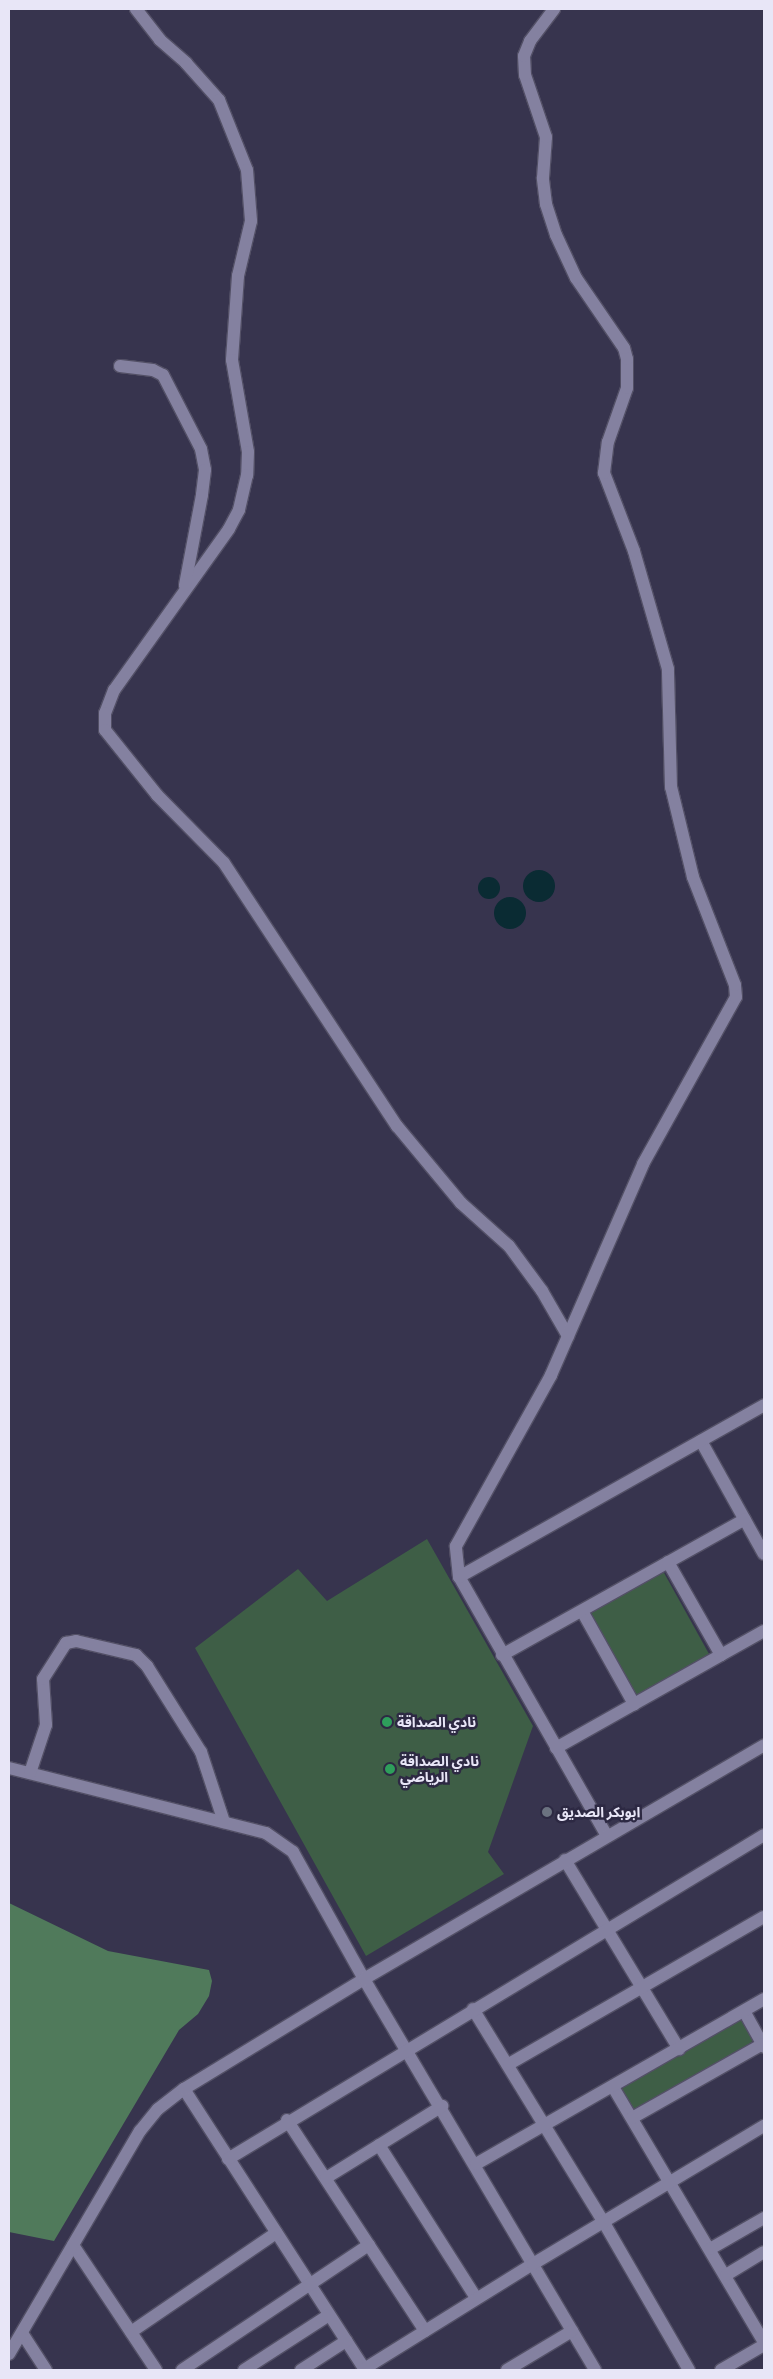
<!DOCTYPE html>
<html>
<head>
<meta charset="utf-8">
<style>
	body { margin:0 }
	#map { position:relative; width:773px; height:2379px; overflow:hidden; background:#37344e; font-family:Barlow,"Noto Sans Arabic",sans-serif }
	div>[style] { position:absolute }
	.green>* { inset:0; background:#3e5e46; transform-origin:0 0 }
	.forest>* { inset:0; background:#507a5b }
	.water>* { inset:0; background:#0a2b33 }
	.round { border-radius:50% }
	.roads { filter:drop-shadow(1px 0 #535066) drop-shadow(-1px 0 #535066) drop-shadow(0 1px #535066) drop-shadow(0 -1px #535066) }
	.minor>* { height:12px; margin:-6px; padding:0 6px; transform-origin:6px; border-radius:6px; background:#8481a0 }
	.dots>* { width:14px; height:14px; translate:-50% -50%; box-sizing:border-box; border:2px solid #2d2943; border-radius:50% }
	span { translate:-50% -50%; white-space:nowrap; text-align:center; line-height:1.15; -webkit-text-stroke:5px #2d2943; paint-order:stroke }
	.poi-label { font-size:14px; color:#e8e6f7; font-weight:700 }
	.left { translate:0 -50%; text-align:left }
	.frame { position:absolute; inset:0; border:10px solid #e8e6f7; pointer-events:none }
</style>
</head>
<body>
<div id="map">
	<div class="green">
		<i style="clip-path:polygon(427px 1539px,533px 1726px,488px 1852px,504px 1874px,366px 1956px,195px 1648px,298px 1569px,327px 1601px)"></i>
		<i style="left:663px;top:1571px;width:97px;height:86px;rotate:61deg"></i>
		<i style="clip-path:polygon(736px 2020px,742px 2020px,753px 2039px,750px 2046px,635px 2113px,621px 2090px,627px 2084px)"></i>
	</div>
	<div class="forest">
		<i style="clip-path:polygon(9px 1903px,108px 1951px,209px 1970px,212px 1981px,209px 1996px,198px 2014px,179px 2030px,54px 2241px,9px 2232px)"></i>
	</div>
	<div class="water">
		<i class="round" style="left:523px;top:870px;width:32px;height:32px"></i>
		<i class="round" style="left:478px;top:877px;width:22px;height:22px"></i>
		<i class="round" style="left:494px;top:897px;width:32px;height:32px"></i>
	</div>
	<div class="roads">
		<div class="minor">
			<i style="left:136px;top:9px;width:39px;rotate:52deg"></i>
			<i style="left:160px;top:40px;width:35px;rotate:41deg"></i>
			<i style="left:186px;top:63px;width:50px;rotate:48.3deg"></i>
			<i style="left:219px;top:100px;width:75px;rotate:68.2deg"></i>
			<i style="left:247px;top:170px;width:51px;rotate:85.5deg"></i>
			<i style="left:251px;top:221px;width:57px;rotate:103.3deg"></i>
			<i style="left:238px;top:276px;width:84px;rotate:94.1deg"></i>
			<i style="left:232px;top:360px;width:93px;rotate:80.1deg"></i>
			<i style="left:248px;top:452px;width:23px;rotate:92deg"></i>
			<i style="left:247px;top:475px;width:36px;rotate:103deg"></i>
			<i style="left:239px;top:510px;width:21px;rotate:118deg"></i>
			<i style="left:229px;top:529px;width:198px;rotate:125.5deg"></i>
			<i style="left:114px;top:690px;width:25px;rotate:111deg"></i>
			<i style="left:105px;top:713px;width:17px;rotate:90deg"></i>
			<i style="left:105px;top:730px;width:83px;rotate:51.3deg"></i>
			<i style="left:157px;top:795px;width:95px;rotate:45.4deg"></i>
			<i style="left:224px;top:863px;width:315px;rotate:56.7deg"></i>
			<i style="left:397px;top:1126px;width:100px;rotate:50.3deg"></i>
			<i style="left:461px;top:1203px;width:64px;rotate:41.9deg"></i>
			<i style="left:509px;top:1246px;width:56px;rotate:53.7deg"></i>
			<i style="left:542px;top:1291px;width:52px;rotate:60deg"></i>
			<i style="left:120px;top:366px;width:33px;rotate:7deg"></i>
			<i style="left:153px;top:370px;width:11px;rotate:27deg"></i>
			<i style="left:163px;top:375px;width:83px;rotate:62.8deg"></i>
			<i style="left:201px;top:449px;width:21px;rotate:79deg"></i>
			<i style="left:205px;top:470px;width:25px;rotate:97deg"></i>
			<i style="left:202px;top:495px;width:92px;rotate:100.7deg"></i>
			<i style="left:701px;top:1441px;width:129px;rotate:60.9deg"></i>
			<i style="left:459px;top:1577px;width:31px;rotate:-96deg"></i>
			<i style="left:456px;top:1546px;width:196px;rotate:-60.9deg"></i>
			<i style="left:551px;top:1375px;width:230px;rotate:-66.4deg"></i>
			<i style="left:643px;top:1164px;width:191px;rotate:-60.9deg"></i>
			<i style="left:736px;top:997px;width:12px;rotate:-95deg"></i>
			<i style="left:735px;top:985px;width:116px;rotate:-111.3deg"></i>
			<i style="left:693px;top:877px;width:93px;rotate:-103.7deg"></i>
			<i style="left:671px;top:787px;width:118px;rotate:-91.5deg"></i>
			<i style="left:668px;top:669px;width:123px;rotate:-106.1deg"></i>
			<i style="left:634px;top:551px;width:84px;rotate:-111deg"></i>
			<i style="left:604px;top:473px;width:31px;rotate:-83deg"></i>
			<i style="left:608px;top:442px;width:57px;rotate:-70.6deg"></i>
			<i style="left:627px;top:388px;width:29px;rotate:-90deg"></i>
			<i style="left:627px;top:359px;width:11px;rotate:-105deg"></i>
			<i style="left:624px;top:348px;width:85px;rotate:-124.4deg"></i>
			<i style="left:576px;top:278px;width:47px;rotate:-114.9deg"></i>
			<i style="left:556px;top:235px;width:33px;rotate:-108deg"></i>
			<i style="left:546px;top:204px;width:26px;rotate:-97deg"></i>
			<i style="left:543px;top:178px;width:41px;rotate:-85.8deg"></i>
			<i style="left:546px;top:137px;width:65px;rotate:-108.7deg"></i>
			<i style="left:525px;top:75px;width:19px;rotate:-93deg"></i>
			<i style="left:524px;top:56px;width:16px;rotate:-68deg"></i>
			<i style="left:530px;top:41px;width:40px;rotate:-53deg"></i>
			<i style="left:582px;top:1611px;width:107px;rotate:60.8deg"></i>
			<i style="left:502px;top:1655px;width:278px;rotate:-29.2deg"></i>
			<i style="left:721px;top:1655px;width:49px;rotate:-29.2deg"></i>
			<i style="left:556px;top:1748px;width:189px;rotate:-29.4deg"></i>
			<i style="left:721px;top:1655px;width:107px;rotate:-119.7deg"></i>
			<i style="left:9px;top:1768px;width:265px;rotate:14.2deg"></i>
			<i style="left:266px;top:1833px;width:33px;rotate:35deg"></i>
			<i style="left:293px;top:1852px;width:145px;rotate:60.8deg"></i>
			<i style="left:364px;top:1979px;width:454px;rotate:59.4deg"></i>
			<i style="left:30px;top:1773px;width:51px;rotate:-71.6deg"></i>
			<i style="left:46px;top:1725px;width:46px;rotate:-93.7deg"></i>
			<i style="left:43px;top:1679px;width:43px;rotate:-57.4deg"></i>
			<i style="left:66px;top:1643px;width:10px;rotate:-11deg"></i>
			<i style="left:76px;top:1641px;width:62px;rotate:13.1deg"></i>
			<i style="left:136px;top:1655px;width:16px;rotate:45deg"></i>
			<i style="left:147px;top:1666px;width:102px;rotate:57.9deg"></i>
			<i style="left:201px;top:1752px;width:74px;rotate:71.8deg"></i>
			<i style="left:607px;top:1836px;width:298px;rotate:-119.7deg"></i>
			<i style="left:459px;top:1577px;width:350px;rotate:-29.4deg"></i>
			<i style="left:565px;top:1860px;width:221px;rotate:58.9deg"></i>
			<i style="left:473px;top:2009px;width:249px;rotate:58.5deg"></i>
			<i style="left:603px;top:2221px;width:172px;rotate:60deg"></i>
			<i style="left:744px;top:2011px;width:41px;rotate:60.9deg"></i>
			<i style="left:509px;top:2064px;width:294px;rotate:-30deg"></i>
			<i style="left:613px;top:2087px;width:296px;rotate:59.4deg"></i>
			<i style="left:184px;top:2089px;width:334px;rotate:57.2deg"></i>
			<i style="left:632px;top:2118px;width:150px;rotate:-29.5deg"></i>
			<i style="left:287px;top:2120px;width:252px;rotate:56.8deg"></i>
			<i style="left:379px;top:2145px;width:181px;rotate:57.6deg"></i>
			<i style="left:228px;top:2159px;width:626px;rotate:-31.15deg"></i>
			<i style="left:476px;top:2164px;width:332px;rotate:-29.8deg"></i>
			<i style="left:326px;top:2178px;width:137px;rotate:-31.8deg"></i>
			<i style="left:73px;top:2245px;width:150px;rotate:56.4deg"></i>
			<i style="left:710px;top:2249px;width:62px;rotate:-29.9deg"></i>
			<i style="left:726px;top:2275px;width:44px;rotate:-31.2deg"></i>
			<i style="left:131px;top:2332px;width:176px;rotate:-34.3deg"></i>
			<i style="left:22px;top:2333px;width:44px;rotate:57deg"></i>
			<i style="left:9px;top:2354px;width:259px;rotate:-59.6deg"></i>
			<i style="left:140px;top:2131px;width:28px;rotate:-51deg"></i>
			<i style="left:158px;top:2109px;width:33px;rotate:-38deg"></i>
			<i style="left:184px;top:2089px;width:211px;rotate:-31.4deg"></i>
			<i style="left:364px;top:1979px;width:463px;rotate:-30.3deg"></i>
			<i style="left:364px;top:2369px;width:199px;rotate:-31.9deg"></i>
			<i style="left:533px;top:2264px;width:269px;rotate:-30.9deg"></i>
			<i style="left:182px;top:2370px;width:225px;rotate:-33.8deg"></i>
			<i style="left:244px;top:2370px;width:101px;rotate:-32.9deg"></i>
			<i style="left:301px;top:2370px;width:54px;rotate:-32.8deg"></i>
			<i style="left:507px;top:2370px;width:76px;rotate:-31deg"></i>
			<i style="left:721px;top:2370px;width:50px;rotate:-30.2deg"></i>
		</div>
	</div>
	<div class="dots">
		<i style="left:387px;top:1722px;background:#2e9e5b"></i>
		<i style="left:390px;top:1769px;background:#2e9e5b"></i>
		<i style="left:547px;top:1812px;background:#6b7280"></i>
	</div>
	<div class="poi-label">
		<span class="left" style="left:397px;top:1722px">نادي الصداقة</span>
		<span class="left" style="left:400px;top:1769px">نادي الصداقة<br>الرياضي</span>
		<span class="left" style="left:557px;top:1812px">ابوبكر الصديق</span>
	</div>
	<div class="frame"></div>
</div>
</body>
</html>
